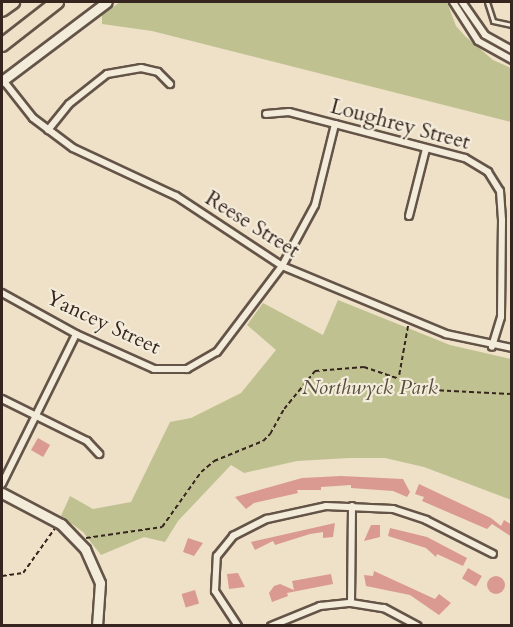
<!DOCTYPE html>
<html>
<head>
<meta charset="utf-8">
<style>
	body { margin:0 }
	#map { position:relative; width:513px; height:627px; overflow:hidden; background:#eee1c7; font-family:Cardo,serif }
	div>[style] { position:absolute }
	.green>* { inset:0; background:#bfc191 }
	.building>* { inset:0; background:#da9a91; transform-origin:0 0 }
	.round { border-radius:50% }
	.path>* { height:1.5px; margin-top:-0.75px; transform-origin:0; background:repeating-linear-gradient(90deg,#36251e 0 4.5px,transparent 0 7.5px) }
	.roads { filter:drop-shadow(2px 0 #645448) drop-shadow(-2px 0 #645448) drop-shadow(0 2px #645448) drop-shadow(0 -2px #645448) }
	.lane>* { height:3px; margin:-1.5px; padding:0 1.5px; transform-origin:1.5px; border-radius:1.5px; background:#f4ecdb }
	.street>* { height:6px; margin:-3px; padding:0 3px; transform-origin:3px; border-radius:3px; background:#f4ecdb }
	.secondary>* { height:9px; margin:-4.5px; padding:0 4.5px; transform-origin:4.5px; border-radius:4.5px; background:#f4ecdb }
	.highway>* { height:12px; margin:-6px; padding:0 6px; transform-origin:6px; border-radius:6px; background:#eee1c7 }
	span { translate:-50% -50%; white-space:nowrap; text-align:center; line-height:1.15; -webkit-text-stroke:4.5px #f4ecdb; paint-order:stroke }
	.street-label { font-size:21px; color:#36251e }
	.park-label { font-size:21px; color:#584c3b; font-style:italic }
	.frame { position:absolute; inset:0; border:3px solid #36251e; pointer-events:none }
</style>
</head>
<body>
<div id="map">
	<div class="green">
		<i style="clip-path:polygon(120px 2px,447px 2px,456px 26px,465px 36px,493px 60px,511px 68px,511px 122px,152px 31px,102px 24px,102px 15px)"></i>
		<i style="clip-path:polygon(338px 300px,450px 345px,511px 359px,511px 500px,424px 467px,385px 458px,349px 458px,297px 461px,244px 473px,231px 465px,178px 521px,165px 542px,144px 537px,101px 555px,83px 532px,61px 516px,70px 496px,93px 509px,131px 502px,170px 422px,191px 418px,241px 393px,276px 350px,247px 325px,263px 303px,323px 335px)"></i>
	</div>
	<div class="building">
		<i style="left:38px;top:438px;width:14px;height:14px;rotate:30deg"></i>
		<i style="clip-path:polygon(341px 476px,403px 479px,410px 492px,407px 497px,393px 491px,351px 488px,351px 485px,321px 487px,321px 490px,297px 490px,298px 493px,254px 503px,246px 509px,235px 497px,302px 478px)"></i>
		<i style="clip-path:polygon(419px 484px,491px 518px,501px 526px,504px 520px,512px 525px,512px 537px,492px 524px,487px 529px,422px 501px,424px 497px,415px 494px)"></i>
		<i style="clip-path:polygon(335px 523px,333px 537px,323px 538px,323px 532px,310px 534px,275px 545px,273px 541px,255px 550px,251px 542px)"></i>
		<i style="clip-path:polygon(371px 525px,380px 525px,380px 537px,364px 541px)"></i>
		<i style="clip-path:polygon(390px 528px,427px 537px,467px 558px,463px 566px,437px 554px,436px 557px,426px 548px,388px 536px)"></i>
		<i style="clip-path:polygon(188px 538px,203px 543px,194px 556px,183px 552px)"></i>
		<i style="left:468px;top:568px;width:16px;height:12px;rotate:30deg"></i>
		<i style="clip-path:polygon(374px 571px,435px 599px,439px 594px,451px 603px,439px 615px,410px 595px,366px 586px,364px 575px,373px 576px)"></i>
		<i style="clip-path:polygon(238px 573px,245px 587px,229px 589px,227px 574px)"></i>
		<i style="clip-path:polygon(331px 574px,333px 584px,287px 593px,288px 596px,272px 602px,269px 593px,274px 586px,280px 584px,294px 590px,292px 581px)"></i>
		<i class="round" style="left:487px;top:576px;width:18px;height:18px"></i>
		<i style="left:195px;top:590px;width:14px;height:14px;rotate:73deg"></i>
	</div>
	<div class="path">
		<i style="left:399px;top:375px;width:51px;rotate:-79.8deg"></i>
		<i style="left:86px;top:538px;width:77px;rotate:-8.2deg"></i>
		<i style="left:162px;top:527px;width:67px;rotate:-54.7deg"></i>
		<i style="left:201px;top:472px;width:17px;rotate:-40deg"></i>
		<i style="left:214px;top:461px;width:53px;rotate:-22.2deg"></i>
		<i style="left:263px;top:441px;width:10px;rotate:-45deg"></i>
		<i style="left:270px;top:434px;width:29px;rotate:-61deg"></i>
		<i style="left:284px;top:409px;width:49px;rotate:-50.8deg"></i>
		<i style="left:315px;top:371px;width:49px;rotate:-4.7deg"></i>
		<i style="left:364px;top:367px;width:72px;rotate:18.7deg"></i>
		<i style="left:432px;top:390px;width:80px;rotate:2.9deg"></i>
		<i style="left:2px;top:576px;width:21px;rotate:-8deg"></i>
		<i style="left:23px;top:573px;width:55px;rotate:-54.6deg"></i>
	</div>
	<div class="roads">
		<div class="lane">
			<i style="left:487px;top:2px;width:20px;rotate:72deg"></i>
			<i style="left:493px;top:21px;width:19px;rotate:12deg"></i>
		</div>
		<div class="street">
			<i style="left:453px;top:2px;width:46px;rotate:57.3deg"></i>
			<i style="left:478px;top:41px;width:39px;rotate:29deg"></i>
			<i style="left:462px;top:2px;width:40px;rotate:55.1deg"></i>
			<i style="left:485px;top:35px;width:31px;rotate:29deg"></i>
			<i style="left:3px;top:80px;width:48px;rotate:51.7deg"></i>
			<i style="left:33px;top:118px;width:50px;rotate:36.9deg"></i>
			<i style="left:73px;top:148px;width:114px;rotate:25deg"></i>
			<i style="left:176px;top:196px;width:127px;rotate:33.4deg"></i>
			<i style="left:282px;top:266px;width:178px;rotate:22.5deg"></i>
			<i style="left:446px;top:334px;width:67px;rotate:12deg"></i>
			<i style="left:266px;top:114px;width:23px;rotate:-5deg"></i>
			<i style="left:289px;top:112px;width:48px;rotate:14.6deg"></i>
			<i style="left:335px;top:124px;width:134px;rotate:14.7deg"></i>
			<i style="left:465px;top:158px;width:27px;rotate:31deg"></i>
			<i style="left:488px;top:172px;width:22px;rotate:58deg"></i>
			<i style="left:500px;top:191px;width:29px;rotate:86deg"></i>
			<i style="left:502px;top:220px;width:97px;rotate:90.6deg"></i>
			<i style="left:501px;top:317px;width:31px;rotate:107deg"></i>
			<i style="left:48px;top:130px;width:33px;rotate:-51deg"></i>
			<i style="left:69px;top:104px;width:48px;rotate:-38.3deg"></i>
			<i style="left:107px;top:74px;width:35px;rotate:-10deg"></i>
			<i style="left:141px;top:68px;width:17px;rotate:13deg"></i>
			<i style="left:158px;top:72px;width:17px;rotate:45deg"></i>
			<i style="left:409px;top:216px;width:69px;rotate:-75.8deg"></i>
			<i style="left:2px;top:293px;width:85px;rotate:29deg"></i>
			<i style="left:76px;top:334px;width:85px;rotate:24.2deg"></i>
			<i style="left:154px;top:369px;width:33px"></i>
			<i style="left:187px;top:369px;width:34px;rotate:-30deg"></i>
			<i style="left:217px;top:352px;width:108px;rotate:-52.9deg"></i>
			<i style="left:282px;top:266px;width:69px;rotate:-61.6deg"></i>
			<i style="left:315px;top:205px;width:83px;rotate:-76.1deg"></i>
			<i style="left:2px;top:399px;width:95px;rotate:26.3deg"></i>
			<i style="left:87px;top:441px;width:18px;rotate:47deg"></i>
			<i style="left:2px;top:484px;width:167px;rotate:-63.7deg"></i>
			<i style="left:351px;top:603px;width:97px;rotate:-89.4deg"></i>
			<i style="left:238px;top:626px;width:42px;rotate:-123.3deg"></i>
			<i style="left:215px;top:591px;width:35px;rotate:-87deg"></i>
			<i style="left:217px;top:556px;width:26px;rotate:-51deg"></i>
			<i style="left:233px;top:536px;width:38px;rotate:-27deg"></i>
			<i style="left:267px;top:519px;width:60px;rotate:-12.4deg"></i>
			<i style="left:326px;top:506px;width:67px;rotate:2.6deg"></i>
			<i style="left:393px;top:509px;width:35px;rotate:18deg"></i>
			<i style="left:426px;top:520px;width:75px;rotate:26.9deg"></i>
			<i style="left:271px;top:626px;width:53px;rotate:-22.2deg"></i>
			<i style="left:320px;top:606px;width:31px;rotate:-6deg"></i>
			<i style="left:351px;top:603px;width:33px;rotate:9deg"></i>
			<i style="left:384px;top:608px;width:38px;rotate:28deg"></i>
		</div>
		<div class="secondary">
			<i style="left:2px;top:81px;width:131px;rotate:-37deg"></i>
			<i style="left:2px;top:493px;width:67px;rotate:27.7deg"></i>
			<i style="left:61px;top:524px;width:35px;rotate:46deg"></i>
			<i style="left:85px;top:549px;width:37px;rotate:66deg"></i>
			<i style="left:100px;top:583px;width:43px;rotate:94deg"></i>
		</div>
		<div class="highway">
			<i style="left:2px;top:10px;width:14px;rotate:-36deg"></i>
			<i style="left:2px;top:45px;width:70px;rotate:-38deg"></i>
		</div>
	</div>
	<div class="street-label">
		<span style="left:400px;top:125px;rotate:15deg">Loughrey Street</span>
		<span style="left:252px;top:225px;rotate:32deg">Reese Street</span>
		<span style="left:103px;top:323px;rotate:25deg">Yancey Street</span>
	</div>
	<div class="park-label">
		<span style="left:370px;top:388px">Northwyck Park</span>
	</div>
	<div class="frame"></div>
</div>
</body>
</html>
